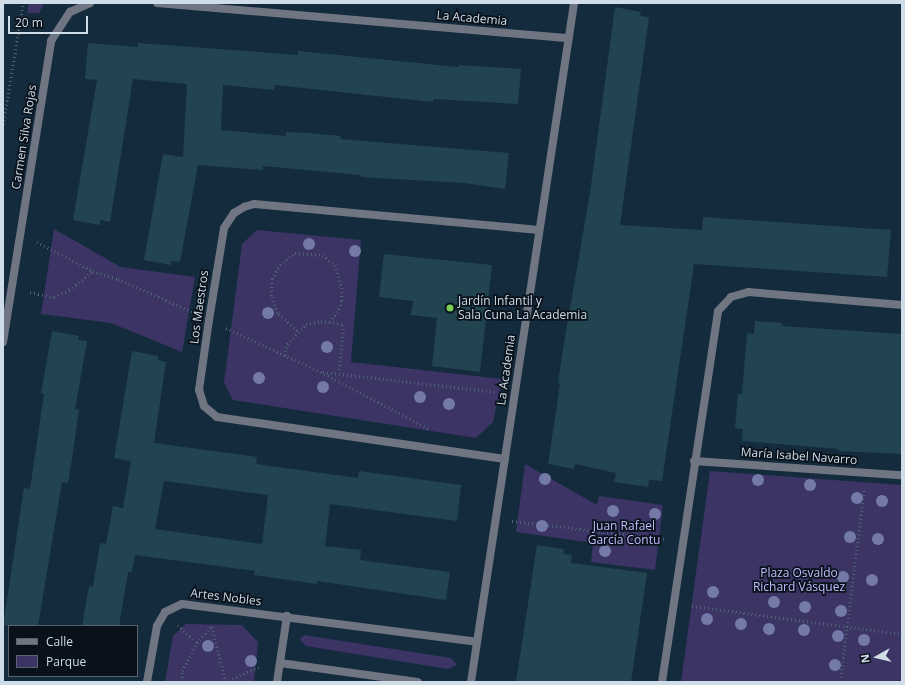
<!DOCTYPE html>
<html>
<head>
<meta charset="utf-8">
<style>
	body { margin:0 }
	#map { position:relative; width:905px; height:685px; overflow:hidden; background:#142b3d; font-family:"Open Sans",sans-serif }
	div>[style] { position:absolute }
	.green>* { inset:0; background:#3b3465 }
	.building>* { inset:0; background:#224450 }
	.path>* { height:2.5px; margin-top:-1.25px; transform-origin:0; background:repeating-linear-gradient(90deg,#4d6272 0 1px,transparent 0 4px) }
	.minor>* { height:8px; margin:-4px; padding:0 4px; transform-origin:4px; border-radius:4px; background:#707582 }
	.trees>* { width:12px; height:12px; margin:-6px; border-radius:50%; background:#737aa7 }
	.dots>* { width:11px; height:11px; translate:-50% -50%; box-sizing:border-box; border:2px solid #09121b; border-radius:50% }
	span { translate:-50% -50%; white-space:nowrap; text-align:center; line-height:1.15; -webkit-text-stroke:3.5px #09121b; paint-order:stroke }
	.street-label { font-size:12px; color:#cfdde9 }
	.poi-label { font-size:12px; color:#cfdde9 }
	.left { translate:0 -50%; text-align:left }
	.park-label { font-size:12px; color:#c1bbfd }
	.frame { position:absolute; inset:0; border:4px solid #cfdde9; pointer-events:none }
	.legend { position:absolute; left:8px; top:625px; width:130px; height:52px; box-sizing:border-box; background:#09121b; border:1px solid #58636d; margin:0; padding:5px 7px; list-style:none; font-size:12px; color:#cfdde9 }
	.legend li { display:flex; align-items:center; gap:8px; height:20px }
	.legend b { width:20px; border:1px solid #58636d }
	.north { position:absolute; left:857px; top:637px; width:40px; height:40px; -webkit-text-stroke:3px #09121b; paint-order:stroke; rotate:262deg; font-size:11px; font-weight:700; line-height:16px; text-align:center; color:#cfdde9 }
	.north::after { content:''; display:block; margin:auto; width:14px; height:18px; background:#cfdde9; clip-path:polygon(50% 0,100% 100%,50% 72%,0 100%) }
	.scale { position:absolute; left:8px; top:16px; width:80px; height:18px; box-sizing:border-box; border:2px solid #cfdde9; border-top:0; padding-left:5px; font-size:12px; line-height:14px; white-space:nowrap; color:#cfdde9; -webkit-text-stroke:3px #09121b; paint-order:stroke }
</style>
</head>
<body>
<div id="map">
	<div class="green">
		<i style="clip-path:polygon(29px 3px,44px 3px,39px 13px,27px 13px)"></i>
		<i style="clip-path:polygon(54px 229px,121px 267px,195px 277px,182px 352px,111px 323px,41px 314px)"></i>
		<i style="clip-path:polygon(257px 230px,361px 240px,351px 362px,502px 379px,493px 422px,476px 438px,233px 400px,224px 383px,242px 244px)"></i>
		<i style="clip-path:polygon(525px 464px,597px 505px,599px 496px,663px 505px,655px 570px,591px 562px,593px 543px,516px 532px)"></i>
		<i style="clip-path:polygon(710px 471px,902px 485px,902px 682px,681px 682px)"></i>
		<i style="clip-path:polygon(186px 624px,242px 625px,258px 642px,254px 682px,165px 682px,173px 636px)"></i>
		<i style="clip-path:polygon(304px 635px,451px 658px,457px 665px,448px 669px,306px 646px,300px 639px)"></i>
	</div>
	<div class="building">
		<i style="clip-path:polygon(615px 7px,641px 12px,640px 16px,649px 17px,620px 225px,702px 230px,703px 217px,891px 230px,887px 277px,694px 264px,662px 481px,649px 480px,648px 487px,614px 482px,616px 473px,575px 464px,574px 469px,548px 464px,560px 384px,558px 383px,563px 349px,590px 193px)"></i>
		<i style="clip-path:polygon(88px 43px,138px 47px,138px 43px,298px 55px,298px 51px,458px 67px,459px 65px,521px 69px,518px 104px,434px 99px,433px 102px,275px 85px,274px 90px,223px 85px,221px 130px,286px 136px,286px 132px,308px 133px,341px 136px,340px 139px,509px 153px,505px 189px,465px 183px,361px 177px,361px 175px,263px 166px,263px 170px,198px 165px,180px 262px,171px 261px,171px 265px,144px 260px,163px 154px,183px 157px,187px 84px,133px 79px,110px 222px,100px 220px,100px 225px,73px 220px,97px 80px,85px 79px)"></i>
		<i style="clip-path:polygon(384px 254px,492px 265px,480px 372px,432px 366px,437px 318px,411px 315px,413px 301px,379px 297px)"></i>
		<i style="clip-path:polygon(755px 321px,782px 323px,782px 326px,902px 334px,902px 454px,838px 451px,839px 449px,742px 441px,743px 429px,735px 428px,738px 394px,742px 394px,747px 333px,754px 334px)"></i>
		<i style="clip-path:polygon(52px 331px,79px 336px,78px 340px,87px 341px,75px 409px,79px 410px,72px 459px,68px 483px,62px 482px,38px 626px,3px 626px,24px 488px,30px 489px,44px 394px,41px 393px)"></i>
		<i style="clip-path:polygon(evenodd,132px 351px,158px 356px,158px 360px,166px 362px,154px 443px,257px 457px,256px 464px,358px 478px,359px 471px,461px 485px,457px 521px,330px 504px,325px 546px,361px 550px,360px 560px,450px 572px,446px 600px,317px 581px,317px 584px,254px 575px,255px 571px,135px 555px,132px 572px,128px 572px,119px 626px,82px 626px,89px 586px,93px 587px,100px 543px,106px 544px,113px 506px,123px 508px,131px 461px,114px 458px,132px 351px,164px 481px,268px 495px,262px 544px,155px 529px,164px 481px)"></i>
		<i style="clip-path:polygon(537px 545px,564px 549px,563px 554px,572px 555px,571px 563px,647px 573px,631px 682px,516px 682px)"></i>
	</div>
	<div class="path">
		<i style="left:3px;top:125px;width:124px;rotate:-80.7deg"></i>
		<i style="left:37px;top:242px;width:63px;rotate:27.4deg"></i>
		<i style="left:93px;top:271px;width:26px;rotate:18deg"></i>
		<i style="left:118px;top:279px;width:82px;rotate:23.7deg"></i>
		<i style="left:30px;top:292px;width:25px;rotate:12deg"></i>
		<i style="left:54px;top:297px;width:17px;rotate:-25deg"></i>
		<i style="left:69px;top:290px;width:31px;rotate:-38deg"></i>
		<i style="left:226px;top:328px;width:105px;rotate:24.9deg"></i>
		<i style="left:321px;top:372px;width:122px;rotate:27.8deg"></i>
		<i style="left:297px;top:331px;width:27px;rotate:-138deg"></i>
		<i style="left:277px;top:313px;width:18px;rotate:-109deg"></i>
		<i style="left:271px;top:296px;width:17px;rotate:-87deg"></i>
		<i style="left:272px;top:279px;width:16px;rotate:-60deg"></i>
		<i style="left:280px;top:265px;width:19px;rotate:-39deg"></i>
		<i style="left:295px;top:253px;width:28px;rotate:4deg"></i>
		<i style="left:323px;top:255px;width:16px;rotate:40deg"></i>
		<i style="left:335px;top:265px;width:24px;rotate:73deg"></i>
		<i style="left:342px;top:288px;width:13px;rotate:90deg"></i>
		<i style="left:342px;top:301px;width:12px;rotate:110deg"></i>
		<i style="left:338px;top:312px;width:13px;rotate:129deg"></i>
		<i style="left:285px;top:356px;width:12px;rotate:-81deg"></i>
		<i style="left:287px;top:344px;width:28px;rotate:-46deg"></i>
		<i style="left:306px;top:324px;width:15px;rotate:-11deg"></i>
		<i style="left:321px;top:321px;width:16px;rotate:7deg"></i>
		<i style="left:337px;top:323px;width:7px;rotate:16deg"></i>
		<i style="left:344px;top:325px;width:48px;rotate:95.9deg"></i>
		<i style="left:323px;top:372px;width:175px;rotate:6.6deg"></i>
		<i style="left:512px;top:521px;width:155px;rotate:6.7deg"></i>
		<i style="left:692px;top:606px;width:212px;rotate:7.6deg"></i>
		<i style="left:178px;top:625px;width:26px;rotate:43deg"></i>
		<i style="left:212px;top:627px;width:56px;rotate:75.5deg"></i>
		<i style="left:182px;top:682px;width:11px;rotate:-90deg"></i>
		<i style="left:182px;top:671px;width:32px;rotate:-62deg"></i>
		<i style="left:197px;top:643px;width:23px;rotate:-49deg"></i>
		<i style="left:225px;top:682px;width:39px;rotate:-24deg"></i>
		<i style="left:840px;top:682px;width:193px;rotate:-82.9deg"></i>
	</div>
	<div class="minor">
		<i style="left:157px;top:3px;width:413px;rotate:4.9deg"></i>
		<i style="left:3px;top:342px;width:305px;rotate:-80.9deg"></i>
		<i style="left:51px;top:41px;width:35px;rotate:-57deg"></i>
		<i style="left:70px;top:12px;width:22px;rotate:-24deg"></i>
		<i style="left:505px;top:459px;width:291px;rotate:-171.7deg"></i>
		<i style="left:217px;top:417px;width:17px;rotate:-140deg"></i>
		<i style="left:204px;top:406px;width:17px;rotate:-107deg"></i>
		<i style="left:199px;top:390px;width:71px;rotate:-81.9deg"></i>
		<i style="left:209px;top:320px;width:93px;rotate:-80.7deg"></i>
		<i style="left:224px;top:228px;width:18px;rotate:-56deg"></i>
		<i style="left:234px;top:213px;width:12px;rotate:-31deg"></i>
		<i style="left:244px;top:207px;width:10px;rotate:-17deg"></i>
		<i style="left:254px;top:204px;width:286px;rotate:5.2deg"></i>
		<i style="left:694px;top:461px;width:208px;rotate:3.9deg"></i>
		<i style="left:280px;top:663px;width:139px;rotate:7.8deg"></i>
		<i style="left:147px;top:682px;width:57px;rotate:-79.9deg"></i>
		<i style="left:157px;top:626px;width:16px;rotate:-60deg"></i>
		<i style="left:165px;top:612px;width:19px;rotate:-25deg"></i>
		<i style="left:182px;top:604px;width:297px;rotate:7.3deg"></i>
		<i style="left:277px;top:682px;width:67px;rotate:-81.4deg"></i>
		<i style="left:471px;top:682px;width:687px;rotate:-81.37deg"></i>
		<i style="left:662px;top:682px;width:375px;rotate:-81.4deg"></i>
		<i style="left:718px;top:311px;width:19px;rotate:-47deg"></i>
		<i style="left:731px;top:297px;width:18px;rotate:-16deg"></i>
		<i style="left:748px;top:292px;width:155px;rotate:4.8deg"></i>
	</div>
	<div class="trees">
		<i style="left:309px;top:244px"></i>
		<i style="left:355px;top:251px"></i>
		<i style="left:268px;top:313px"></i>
		<i style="left:327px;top:347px"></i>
		<i style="left:259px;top:378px"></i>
		<i style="left:323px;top:387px"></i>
		<i style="left:420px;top:397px"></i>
		<i style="left:449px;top:404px"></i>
		<i style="left:545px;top:479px"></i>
		<i style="left:758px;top:480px"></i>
		<i style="left:810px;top:485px"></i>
		<i style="left:857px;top:498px"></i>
		<i style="left:882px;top:501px"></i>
		<i style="left:613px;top:511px"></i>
		<i style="left:655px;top:514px"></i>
		<i style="left:542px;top:526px"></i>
		<i style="left:850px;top:537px"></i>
		<i style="left:878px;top:539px"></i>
		<i style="left:605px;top:551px"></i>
		<i style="left:843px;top:577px"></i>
		<i style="left:872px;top:580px"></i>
		<i style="left:713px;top:592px"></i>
		<i style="left:774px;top:602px"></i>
		<i style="left:805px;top:607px"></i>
		<i style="left:841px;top:611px"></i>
		<i style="left:707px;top:619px"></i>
		<i style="left:741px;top:624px"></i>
		<i style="left:769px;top:629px"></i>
		<i style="left:804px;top:630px"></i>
		<i style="left:838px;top:636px"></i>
		<i style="left:864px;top:640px"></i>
		<i style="left:208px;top:646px"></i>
		<i style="left:251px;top:661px"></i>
		<i style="left:835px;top:665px"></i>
	</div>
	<div class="dots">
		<i style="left:450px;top:308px;background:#7bd156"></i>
	</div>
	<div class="street-label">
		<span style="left:472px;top:18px;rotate:5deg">La Academia</span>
		<span style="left:24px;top:137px;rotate:-81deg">Carmen Silva Rojas</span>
		<span style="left:199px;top:307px;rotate:-82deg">Los Maestros</span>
		<span style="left:506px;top:370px;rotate:-82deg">La Academia</span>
		<span style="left:799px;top:456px;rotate:4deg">María Isabel Navarro</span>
		<span style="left:226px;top:597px;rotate:7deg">Artes Nobles</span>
	</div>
	<div class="poi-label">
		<span class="left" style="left:458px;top:308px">Jardín Infantil y<br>Sala Cuna La Academia</span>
	</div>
	<div class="park-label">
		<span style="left:624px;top:533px">Juan Rafael<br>García Contu</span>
		<span style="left:799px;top:580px">Plaza Osvaldo<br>Richard Vásquez</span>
	</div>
	<div class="frame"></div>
	<ul class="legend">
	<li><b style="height:5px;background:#707582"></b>Calle</li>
	<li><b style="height:11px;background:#3b3465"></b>Parque</li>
	</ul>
	<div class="north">N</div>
	<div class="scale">20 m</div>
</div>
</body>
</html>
